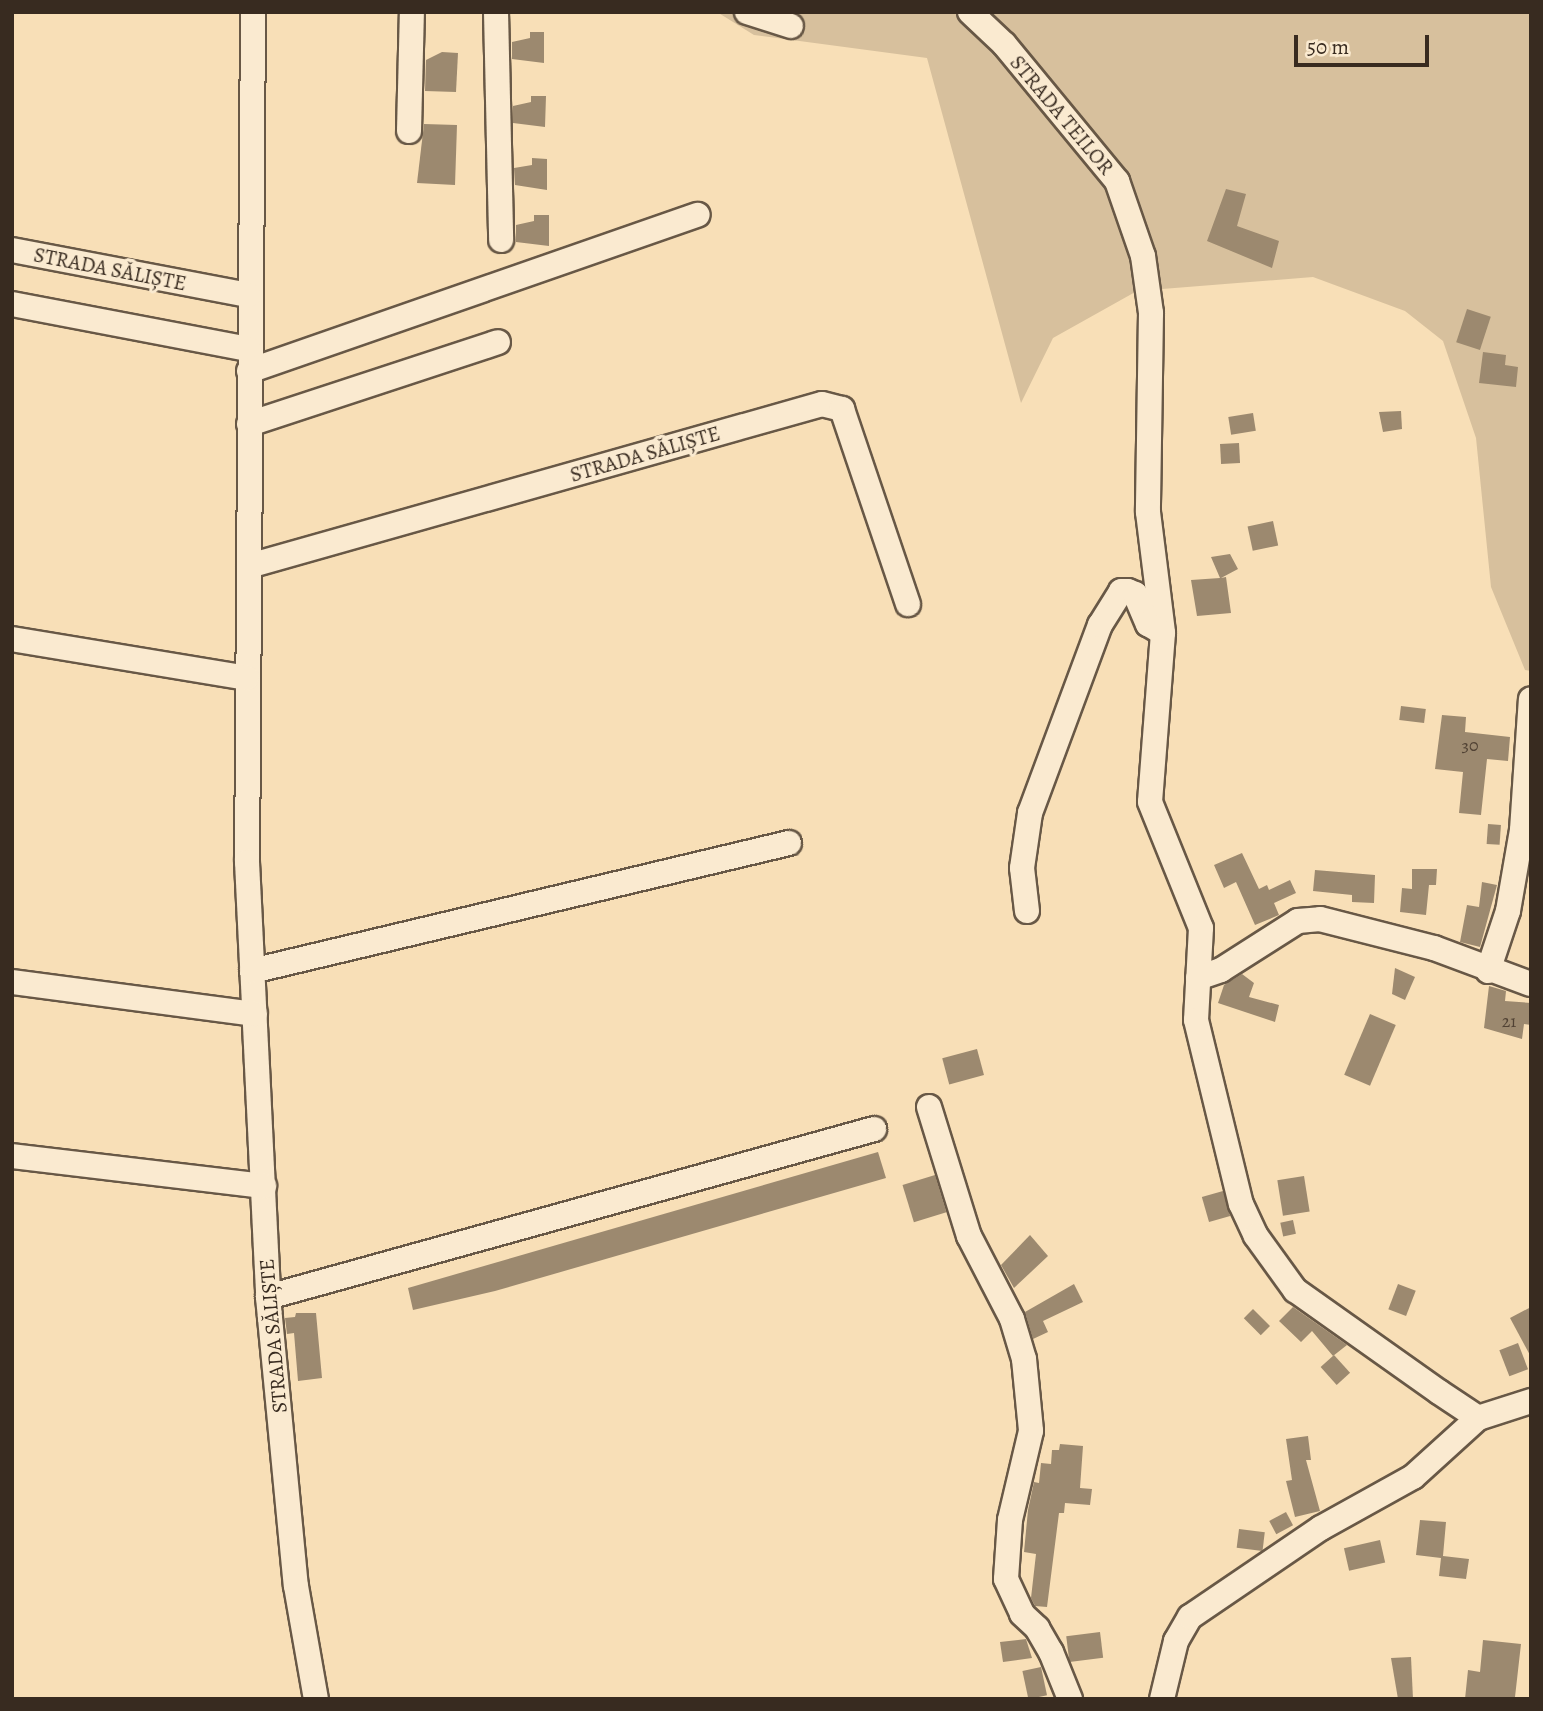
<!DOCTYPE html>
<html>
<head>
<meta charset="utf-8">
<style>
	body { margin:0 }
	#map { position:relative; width:1543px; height:1711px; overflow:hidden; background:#f8dfb7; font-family:Alegreya,serif }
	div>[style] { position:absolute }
	.green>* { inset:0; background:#d7c09d }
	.building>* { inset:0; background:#9c896f; transform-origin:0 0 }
	.roads { filter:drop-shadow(2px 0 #685846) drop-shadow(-2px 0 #685846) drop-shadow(0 2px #685846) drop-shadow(0 -2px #685846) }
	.minor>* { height:24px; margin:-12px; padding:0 12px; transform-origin:12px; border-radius:12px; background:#faead0 }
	span { translate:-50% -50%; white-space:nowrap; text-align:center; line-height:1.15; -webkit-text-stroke:6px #faead0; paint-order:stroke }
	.number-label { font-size:18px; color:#514234 }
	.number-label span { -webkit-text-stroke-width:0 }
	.street-label { font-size:21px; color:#382b20 }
	.frame { position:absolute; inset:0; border:14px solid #382b20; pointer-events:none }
	.scale { position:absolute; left:1294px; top:35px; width:135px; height:32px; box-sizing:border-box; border:4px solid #382b20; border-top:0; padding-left:9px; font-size:21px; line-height:24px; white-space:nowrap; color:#382b20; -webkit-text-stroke:5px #faead0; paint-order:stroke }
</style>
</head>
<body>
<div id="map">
	<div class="green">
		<i style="clip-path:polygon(717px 12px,1531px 12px,1531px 671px,1525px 670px,1491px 587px,1476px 438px,1443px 341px,1405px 311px,1313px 277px,1137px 291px,1053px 338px,1021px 403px,927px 58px,754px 35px)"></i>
	</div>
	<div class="building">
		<i style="clip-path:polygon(530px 32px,544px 32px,544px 63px,512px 59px,512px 42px,530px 38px)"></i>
		<i style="clip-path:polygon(442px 52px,458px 53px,456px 92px,425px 91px,426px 60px)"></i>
		<i style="clip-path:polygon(531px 96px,546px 96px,545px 127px,513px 123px,513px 106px,531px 102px)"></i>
		<i style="clip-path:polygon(424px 124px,457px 125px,455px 185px,417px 183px)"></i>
		<i style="clip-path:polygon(532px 158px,547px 159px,547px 190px,515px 185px,514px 168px,532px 165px)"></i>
		<i style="clip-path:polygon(1226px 189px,1246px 194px,1237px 226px,1279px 241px,1272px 268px,1207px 241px)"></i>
		<i style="clip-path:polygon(534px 215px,549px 215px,549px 246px,516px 242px,516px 225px,534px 221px)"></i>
		<i style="left:1467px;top:309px;width:25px;height:35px;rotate:18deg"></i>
		<i style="clip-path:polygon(1483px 352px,1506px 355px,1505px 365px,1518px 367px,1516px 387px,1479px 383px)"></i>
		<i style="clip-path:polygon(1401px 411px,1402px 429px,1383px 432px,1379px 412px)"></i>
		<i style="left:1253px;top:413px;width:18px;height:25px;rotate:81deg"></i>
		<i style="left:1239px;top:443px;width:20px;height:19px;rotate:87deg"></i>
		<i style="left:1273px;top:521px;width:25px;height:26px;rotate:78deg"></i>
		<i style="clip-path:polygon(1230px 554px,1238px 569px,1221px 578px,1226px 577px,1231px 613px,1197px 616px,1191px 580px,1220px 578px,1211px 557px)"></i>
		<i style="left:1401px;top:706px;width:25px;height:14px;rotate:7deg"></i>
		<i style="clip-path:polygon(1442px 715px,1466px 717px,1465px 732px,1510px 737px,1508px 761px,1487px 759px,1481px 815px,1459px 813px,1463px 772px,1435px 769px)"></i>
		<i style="left:1488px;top:824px;width:13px;height:20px;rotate:4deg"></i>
		<i style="clip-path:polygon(1242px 853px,1259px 889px,1267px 885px,1269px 890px,1290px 880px,1296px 893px,1274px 903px,1279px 915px,1255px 925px,1236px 882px,1224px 888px,1214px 865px)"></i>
		<i style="clip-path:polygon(1412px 869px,1437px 869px,1436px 885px,1429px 885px,1426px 915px,1400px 912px,1402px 888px,1412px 889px)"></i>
		<i style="clip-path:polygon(1315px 870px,1375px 875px,1374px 903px,1352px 902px,1352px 895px,1313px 891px)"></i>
		<i style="clip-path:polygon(1482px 882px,1497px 885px,1480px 947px,1460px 942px,1467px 905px,1479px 907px)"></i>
		<i style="clip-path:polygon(1395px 968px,1415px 977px,1405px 1000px,1392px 994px)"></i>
		<i style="clip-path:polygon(1242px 974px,1254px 983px,1249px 997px,1279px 1005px,1275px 1022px,1218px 1003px,1224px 985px)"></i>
		<i style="clip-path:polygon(1489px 986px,1506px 991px,1505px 1001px,1531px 1003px,1531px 1025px,1524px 1024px,1522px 1039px,1484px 1028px)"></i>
		<i style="left:1370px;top:1014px;width:28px;height:66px;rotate:23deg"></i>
		<i style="left:977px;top:1049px;width:27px;height:36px;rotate:75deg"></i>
		<i style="clip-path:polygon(878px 1152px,886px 1178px,495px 1291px,413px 1310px,408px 1288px)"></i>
		<i style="left:935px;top:1175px;width:39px;height:34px;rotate:73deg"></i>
		<i style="left:1304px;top:1176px;width:36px;height:27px;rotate:81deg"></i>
		<i style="left:1223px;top:1191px;width:26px;height:22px;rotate:74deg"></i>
		<i style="left:1293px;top:1220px;width:14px;height:13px;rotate:78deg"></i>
		<i style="clip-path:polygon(1030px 1235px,1048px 1256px,1014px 1288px,1001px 1265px)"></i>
		<i style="clip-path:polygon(1074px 1284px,1083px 1302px,1043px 1321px,1048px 1332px,1033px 1339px,1025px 1312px)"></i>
		<i style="left:1398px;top:1284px;width:19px;height:27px;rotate:21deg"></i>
		<i style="clip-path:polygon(1293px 1307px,1347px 1345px,1333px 1356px,1312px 1331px,1301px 1342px,1279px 1321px)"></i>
		<i style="clip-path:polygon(1531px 1307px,1531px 1357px,1510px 1318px)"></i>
		<i style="left:1253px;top:1309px;width:24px;height:13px;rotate:45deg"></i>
		<i style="clip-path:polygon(296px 1313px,316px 1313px,322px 1378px,298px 1381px,294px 1333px,287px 1334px,285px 1318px,295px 1317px)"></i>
		<i style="left:1518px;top:1343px;width:28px;height:20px;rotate:69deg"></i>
		<i style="left:1334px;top:1355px;width:24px;height:18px;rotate:48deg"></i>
		<i style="clip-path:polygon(1308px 1436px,1311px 1460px,1306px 1460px,1320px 1511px,1295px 1517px,1286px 1481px,1292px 1480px,1286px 1439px)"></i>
		<i style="clip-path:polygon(1060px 1444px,1083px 1446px,1080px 1488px,1092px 1489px,1090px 1505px,1065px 1503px,1064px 1513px,1059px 1513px,1047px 1607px,1035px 1606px,1031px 1598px,1036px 1554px,1024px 1552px,1028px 1510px,1034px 1482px,1039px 1483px,1041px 1463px,1051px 1464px,1052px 1450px,1059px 1450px)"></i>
		<i style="left:1286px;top:1512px;width:15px;height:19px;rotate:62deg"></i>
		<i style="clip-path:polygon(1420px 1520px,1446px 1522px,1443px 1556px,1469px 1559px,1466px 1579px,1439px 1576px,1441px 1558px,1416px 1555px)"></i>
		<i style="left:1239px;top:1529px;width:26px;height:19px;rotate:7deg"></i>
		<i style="left:1380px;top:1540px;width:23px;height:37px;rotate:77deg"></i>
		<i style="left:1100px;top:1632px;width:26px;height:34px;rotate:83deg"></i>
		<i style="clip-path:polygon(1026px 1639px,1032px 1658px,1003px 1662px,1000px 1642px)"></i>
		<i style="clip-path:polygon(1483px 1640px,1521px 1644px,1515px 1697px,1465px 1699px,1468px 1670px,1480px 1672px)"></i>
		<i style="clip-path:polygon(1411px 1657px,1413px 1699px,1398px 1699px,1391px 1658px)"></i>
		<i style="left:1041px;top:1667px;width:29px;height:19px;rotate:78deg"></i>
	</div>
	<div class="roads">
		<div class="minor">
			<i style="left:253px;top:12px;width:850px;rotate:90.4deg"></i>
			<i style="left:247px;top:862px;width:436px;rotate:87.2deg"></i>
			<i style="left:268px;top:1297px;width:290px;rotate:84.5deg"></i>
			<i style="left:296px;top:1586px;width:115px;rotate:80deg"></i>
			<i style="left:496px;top:12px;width:228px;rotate:88.7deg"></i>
			<i style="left:747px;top:12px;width:46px;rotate:17.7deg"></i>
			<i style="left:970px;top:12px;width:47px;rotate:43.3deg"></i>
			<i style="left:1004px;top:44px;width:178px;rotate:50.5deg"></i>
			<i style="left:1117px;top:181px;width:79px;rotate:70.9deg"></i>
			<i style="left:1143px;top:256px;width:58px;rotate:82deg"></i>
			<i style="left:1151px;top:313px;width:199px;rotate:90.9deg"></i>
			<i style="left:1148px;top:512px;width:122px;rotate:82.9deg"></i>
			<i style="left:1163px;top:633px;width:169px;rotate:94.4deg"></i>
			<i style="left:1150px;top:802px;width:136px;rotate:68deg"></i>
			<i style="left:1201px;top:928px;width:92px;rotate:93.1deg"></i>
			<i style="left:1196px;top:1020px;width:189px;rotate:76.3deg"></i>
			<i style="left:1241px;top:1204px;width:35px;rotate:65deg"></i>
			<i style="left:1256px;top:1236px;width:67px;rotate:54.2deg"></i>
			<i style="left:1295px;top:1290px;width:176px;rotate:35.3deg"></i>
			<i style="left:1439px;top:1392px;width:47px;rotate:33.7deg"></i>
			<i style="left:1478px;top:1418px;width:56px;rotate:-17.8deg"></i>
			<i style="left:409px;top:131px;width:119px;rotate:-88.6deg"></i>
			<i style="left:12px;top:250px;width:241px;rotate:10.8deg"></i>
			<i style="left:12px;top:304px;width:241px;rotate:10.8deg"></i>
			<i style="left:249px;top:371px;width:475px;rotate:-19.2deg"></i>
			<i style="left:249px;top:424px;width:262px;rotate:-18.2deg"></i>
			<i style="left:249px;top:566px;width:595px;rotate:-15.79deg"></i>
			<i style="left:822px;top:404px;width:21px;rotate:14deg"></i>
			<i style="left:842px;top:409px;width:206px;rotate:71.3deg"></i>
			<i style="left:12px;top:639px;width:238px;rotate:9.4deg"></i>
			<i style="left:1027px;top:911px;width:43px;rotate:-96.6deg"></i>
			<i style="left:1022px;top:868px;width:56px;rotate:-81.7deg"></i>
			<i style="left:1030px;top:813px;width:201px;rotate:-69.6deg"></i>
			<i style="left:1100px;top:625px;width:40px;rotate:-58deg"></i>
			<i style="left:1121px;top:591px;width:7px"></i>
			<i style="left:1128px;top:591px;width:8px;rotate:23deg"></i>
			<i style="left:1135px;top:594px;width:33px;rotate:67deg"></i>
			<i style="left:1148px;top:624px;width:17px;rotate:31deg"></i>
			<i style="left:252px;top:971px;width:552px;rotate:-13.41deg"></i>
			<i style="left:1488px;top:971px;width:63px;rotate:-71.6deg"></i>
			<i style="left:1508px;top:911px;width:82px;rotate:-80.2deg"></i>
			<i style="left:1522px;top:830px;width:131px;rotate:-86.1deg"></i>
			<i style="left:1198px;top:978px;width:24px;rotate:-19deg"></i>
			<i style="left:1221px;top:970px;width:91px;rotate:-32.5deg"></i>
			<i style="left:1298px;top:921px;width:22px;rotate:-5deg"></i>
			<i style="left:1320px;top:919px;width:118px;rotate:14.3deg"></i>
			<i style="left:1434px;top:948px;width:103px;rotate:20.4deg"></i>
			<i style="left:12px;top:982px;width:245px;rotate:7.5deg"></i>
			<i style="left:929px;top:1107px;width:135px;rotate:72.8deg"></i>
			<i style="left:969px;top:1236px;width:93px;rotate:62.6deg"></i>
			<i style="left:1012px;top:1319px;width:42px;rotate:73.3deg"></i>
			<i style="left:1024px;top:1359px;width:72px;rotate:84.4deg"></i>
			<i style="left:1031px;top:1431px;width:91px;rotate:103.3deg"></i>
			<i style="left:1010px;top:1520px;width:59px;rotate:93.9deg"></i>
			<i style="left:1006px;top:1579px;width:38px;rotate:65deg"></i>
			<i style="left:1022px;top:1614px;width:21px;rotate:43deg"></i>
			<i style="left:1037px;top:1628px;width:28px;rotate:60deg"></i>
			<i style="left:1051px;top:1652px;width:51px;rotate:68deg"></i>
			<i style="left:12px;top:1156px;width:254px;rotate:6.8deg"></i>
			<i style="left:268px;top:1297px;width:629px;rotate:-15.49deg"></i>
			<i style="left:1162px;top:1699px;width:60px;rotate:-76.4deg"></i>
			<i style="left:1176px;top:1641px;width:28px;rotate:-60deg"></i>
			<i style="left:1190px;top:1617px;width:158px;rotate:-34.2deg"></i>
			<i style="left:1321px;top:1528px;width:105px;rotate:-29deg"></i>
			<i style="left:1413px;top:1477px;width:88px;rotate:-42.2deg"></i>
		</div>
	</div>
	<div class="number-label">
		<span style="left:1470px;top:745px">30</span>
		<span style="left:1509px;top:1021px">21</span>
	</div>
	<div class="street-label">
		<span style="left:1062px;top:115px;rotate:50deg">STRADA TEILOR</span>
		<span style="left:110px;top:269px;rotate:11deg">STRADA SĂLIȘTE</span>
		<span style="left:645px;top:454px;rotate:-16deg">STRADA SĂLIȘTE</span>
		<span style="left:273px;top:1336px;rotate:-95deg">STRADA SĂLIȘTE</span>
	</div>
	<div class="frame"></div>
	<div class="scale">50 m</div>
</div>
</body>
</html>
